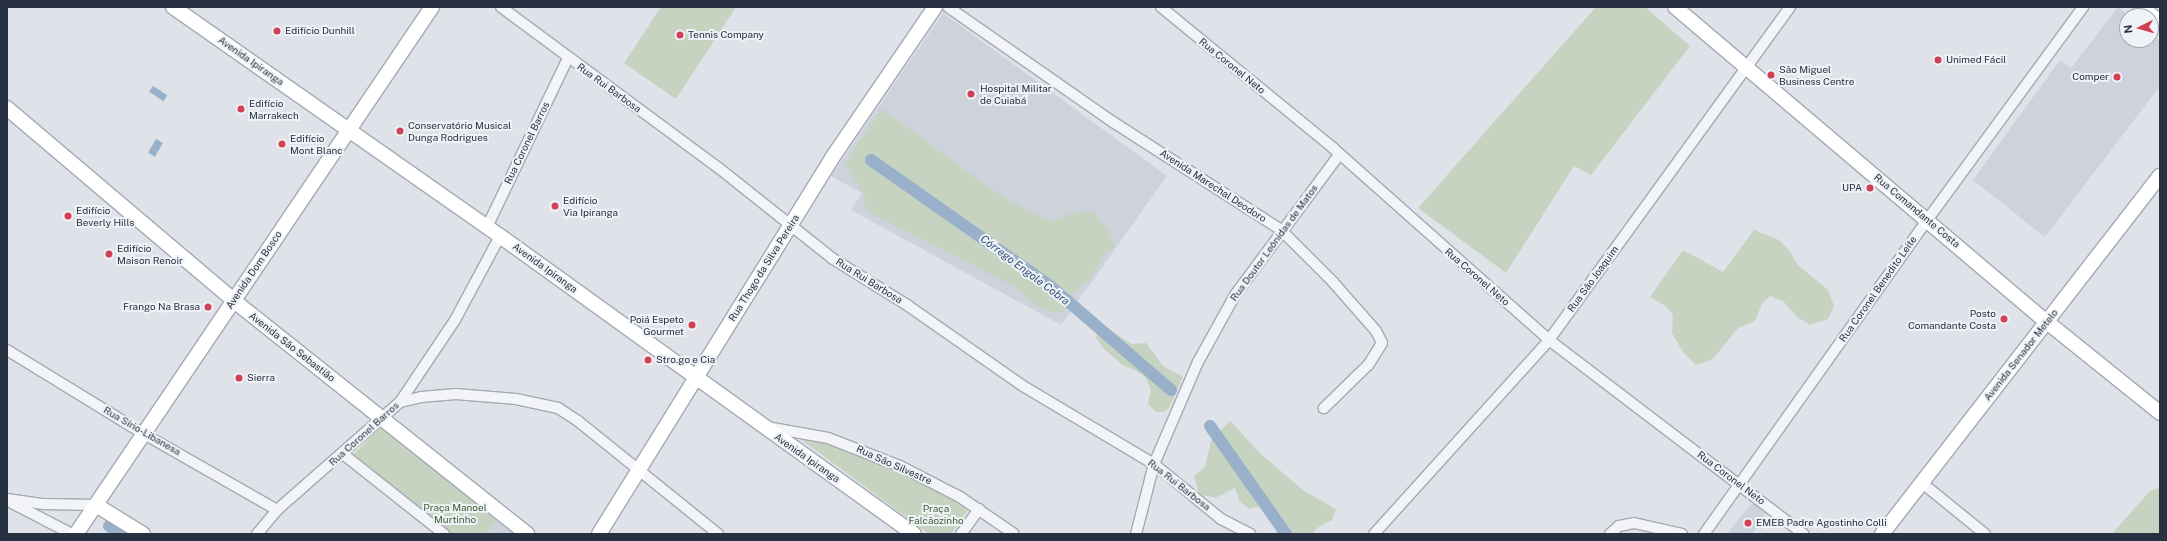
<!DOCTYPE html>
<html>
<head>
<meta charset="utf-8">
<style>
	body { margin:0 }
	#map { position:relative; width:2167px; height:541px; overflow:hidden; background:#dfe3e9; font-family:"Public Sans",sans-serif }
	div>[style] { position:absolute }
	.built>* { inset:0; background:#cdd2db }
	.green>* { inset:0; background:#c5d3c0 }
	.water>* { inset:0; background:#99b0cb; transform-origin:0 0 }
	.canal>* { height:12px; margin:-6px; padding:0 6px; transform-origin:6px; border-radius:6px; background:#99b0cb }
	.roads { filter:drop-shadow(1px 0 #a4aab3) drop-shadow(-1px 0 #a4aab3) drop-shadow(0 1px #a4aab3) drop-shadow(0 -1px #a4aab3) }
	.street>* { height:10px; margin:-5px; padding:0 5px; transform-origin:5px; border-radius:5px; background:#f2f4f7 }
	.secondary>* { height:14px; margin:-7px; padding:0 7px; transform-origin:7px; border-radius:7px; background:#fff }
	.dots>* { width:11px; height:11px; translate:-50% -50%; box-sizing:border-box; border:2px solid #eff2f6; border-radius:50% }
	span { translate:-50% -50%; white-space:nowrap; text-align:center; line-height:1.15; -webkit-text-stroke:4px #eff2f6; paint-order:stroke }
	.poi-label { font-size:10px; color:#273141 }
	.left { translate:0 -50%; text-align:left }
	.right { translate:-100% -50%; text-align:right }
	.street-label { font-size:10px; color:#273141 }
	.park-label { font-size:10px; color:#3c5d34 }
	.water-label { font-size:11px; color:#304f76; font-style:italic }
	.frame { position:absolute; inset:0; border:8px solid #273141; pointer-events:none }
	.north { position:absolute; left:2119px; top:8px; width:40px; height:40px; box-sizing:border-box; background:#eff2f6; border:1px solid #9fa5ae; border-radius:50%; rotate:264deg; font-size:11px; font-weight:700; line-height:16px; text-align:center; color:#273141 }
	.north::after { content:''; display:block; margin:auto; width:14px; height:18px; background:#d33f54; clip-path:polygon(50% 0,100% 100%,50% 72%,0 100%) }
</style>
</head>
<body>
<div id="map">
	<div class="built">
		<i style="clip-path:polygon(2118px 7px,2129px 16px,2127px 16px,2127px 40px,2151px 40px,2151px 34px,2160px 41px,2160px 86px,2045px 237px,1973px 180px,2060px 60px,2071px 68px)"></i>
		<i style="clip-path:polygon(943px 13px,1167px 176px,1061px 325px,851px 210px,862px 193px,831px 176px)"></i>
		<i style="clip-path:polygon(1756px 503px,1767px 511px,1753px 534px,1727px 534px,1750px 505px)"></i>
		<i style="clip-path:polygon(498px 519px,516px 534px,485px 534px)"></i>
	</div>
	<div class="green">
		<i style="clip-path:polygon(661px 7px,736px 7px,676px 99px,624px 63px)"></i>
		<i style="clip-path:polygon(1596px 7px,1645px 7px,1690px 46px,1591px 175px,1574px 166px,1506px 273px,1418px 208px)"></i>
		<i style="clip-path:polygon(882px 109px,987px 186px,1026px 210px,1051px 221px,1072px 213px,1092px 210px,1107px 229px,1115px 245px,1103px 257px,1091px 278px,1073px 293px,1064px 312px,1052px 312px,1034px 305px,1017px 288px,874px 215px,864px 204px,865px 196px,844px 164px)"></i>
		<i style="clip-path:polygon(1754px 230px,1779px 240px,1789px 250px,1797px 264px,1828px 290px,1834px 306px,1828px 319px,1810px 325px,1797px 317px,1784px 302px,1770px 296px,1762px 304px,1755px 321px,1738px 328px,1713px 359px,1696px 365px,1683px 352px,1672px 333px,1673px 315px,1666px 306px,1650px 297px,1683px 250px,1723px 272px)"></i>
		<i style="clip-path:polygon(1102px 324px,1131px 344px,1146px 343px,1163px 366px,1183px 377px,1169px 408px,1164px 412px,1156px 412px,1148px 404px,1151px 389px,1145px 377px,1133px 369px,1122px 365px,1103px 348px,1096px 337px)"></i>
		<i style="clip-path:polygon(1230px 421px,1260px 453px,1304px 491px,1336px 509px,1332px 520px,1317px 528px,1313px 534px,1277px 534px,1276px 527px,1261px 506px,1249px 509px,1240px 502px,1235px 488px,1215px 498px,1199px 494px,1194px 476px,1205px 467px,1211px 441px)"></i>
		<i style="clip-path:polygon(381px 426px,498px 519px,485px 534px,447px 534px,352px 456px)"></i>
		<i style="clip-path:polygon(799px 438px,822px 441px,888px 466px,936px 489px,968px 510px,951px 534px,929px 534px)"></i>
		<i style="clip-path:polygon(2160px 487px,2160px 534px,2112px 534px,2149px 492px)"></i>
	</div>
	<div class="water">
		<i style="left:153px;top:86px;width:17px;height:7px;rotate:33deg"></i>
		<i style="left:156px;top:139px;width:8px;height:16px;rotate:30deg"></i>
	</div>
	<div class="canal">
		<i style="left:871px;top:160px;width:218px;rotate:35.1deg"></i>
		<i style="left:1049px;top:285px;width:161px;rotate:40.7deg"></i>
		<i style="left:1210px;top:426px;width:132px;rotate:54.9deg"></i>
		<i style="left:109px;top:526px;width:14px;rotate:36deg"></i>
	</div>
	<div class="roads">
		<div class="street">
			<i style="left:501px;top:7px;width:272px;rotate:36.5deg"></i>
			<i style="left:720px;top:169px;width:144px;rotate:38.5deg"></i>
			<i style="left:833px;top:259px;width:87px;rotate:31.9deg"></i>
			<i style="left:907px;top:305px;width:141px;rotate:34.9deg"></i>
			<i style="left:1023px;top:386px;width:152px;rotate:30.8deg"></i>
			<i style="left:1154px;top:464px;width:87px;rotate:39.4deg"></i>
			<i style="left:1221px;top:519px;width:33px;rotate:27deg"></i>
			<i style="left:948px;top:7px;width:201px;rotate:34.9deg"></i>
			<i style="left:1113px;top:122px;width:200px;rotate:32.7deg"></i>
			<i style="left:1281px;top:230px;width:74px;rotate:45deg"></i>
			<i style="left:1333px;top:282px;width:65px;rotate:48.7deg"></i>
			<i style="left:1376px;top:331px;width:13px;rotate:63deg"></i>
			<i style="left:1382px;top:343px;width:26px;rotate:122deg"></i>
			<i style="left:1368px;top:365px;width:62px;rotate:135.7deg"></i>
			<i style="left:1161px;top:7px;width:222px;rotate:39.3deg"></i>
			<i style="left:1333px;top:148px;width:289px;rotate:41.6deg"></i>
			<i style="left:1549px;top:340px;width:320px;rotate:37.3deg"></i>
			<i style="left:487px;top:227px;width:187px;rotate:-64.4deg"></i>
			<i style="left:7px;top:350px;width:161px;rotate:31.5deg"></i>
			<i style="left:144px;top:434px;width:153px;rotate:29.7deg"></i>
			<i style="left:400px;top:402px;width:22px;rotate:-13deg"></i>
			<i style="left:421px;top:397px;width:35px;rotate:-5deg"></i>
			<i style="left:456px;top:394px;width:60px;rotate:4.8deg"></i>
			<i style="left:516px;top:399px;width:43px;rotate:12.1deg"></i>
			<i style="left:558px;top:408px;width:24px;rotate:33deg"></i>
			<i style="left:578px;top:421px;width:180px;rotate:38.9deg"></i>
			<i style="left:767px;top:427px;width:62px;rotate:10.2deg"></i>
			<i style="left:828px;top:438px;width:77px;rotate:21.3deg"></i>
			<i style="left:900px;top:466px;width:68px;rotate:27.3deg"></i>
			<i style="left:960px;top:497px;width:65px;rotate:34.4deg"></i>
			<i style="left:343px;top:454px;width:129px;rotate:38.4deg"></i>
			<i style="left:1921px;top:482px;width:82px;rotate:39.1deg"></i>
			<i style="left:7px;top:499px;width:37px;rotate:8deg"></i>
			<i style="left:44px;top:504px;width:52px;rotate:1.1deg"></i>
			<i style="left:12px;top:503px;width:68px;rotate:27.3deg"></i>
			<i style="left:257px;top:534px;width:31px;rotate:-50deg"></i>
			<i style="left:277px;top:510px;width:164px;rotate:-41.3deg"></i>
			<i style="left:400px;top:402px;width:99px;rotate:-56.1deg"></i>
			<i style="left:455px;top:320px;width:95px;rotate:-61.8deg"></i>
			<i style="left:961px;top:534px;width:31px;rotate:-54deg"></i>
			<i style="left:1136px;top:534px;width:72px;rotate:-75.6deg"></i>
			<i style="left:1154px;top:464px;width:111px;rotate:-66.7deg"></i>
			<i style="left:1198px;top:362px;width:77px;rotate:-61.1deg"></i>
			<i style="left:1235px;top:295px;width:174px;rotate:-53.4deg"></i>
			<i style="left:1374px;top:534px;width:261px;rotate:-47.9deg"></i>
			<i style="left:1549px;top:340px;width:411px;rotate:-54.1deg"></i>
			<i style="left:1610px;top:534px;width:12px;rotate:-42deg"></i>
			<i style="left:1619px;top:526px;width:15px;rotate:-11deg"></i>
			<i style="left:1634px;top:523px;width:49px;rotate:12.9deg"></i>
			<i style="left:1704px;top:534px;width:382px;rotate:-54.6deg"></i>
			<i style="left:1925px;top:223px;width:268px;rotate:-53.8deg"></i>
		</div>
		<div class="secondary">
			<i style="left:173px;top:7px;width:399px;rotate:35deg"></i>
			<i style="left:500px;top:236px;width:510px;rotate:35.75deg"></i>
			<i style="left:1675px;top:7px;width:487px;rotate:40.3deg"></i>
			<i style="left:2047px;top:322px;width:145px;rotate:38.8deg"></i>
			<i style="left:2141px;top:7px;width:24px;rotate:38deg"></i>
			<i style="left:7px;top:108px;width:297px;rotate:40.3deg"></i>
			<i style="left:233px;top:300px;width:376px;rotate:38.5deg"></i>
			<i style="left:96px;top:505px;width:55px;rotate:31.7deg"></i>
			<i style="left:76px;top:534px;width:636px;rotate:-55.96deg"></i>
			<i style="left:599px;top:534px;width:442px;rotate:-58.2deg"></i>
			<i style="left:832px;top:158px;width:183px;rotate:-55.7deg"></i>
			<i style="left:1882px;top:534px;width:453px;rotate:-52.2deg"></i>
		</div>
	</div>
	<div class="dots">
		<i style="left:277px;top:31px;background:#d33f54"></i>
		<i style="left:680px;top:35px;background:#d33f54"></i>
		<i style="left:1938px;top:60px;background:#d33f54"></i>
		<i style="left:1771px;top:75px;background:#d33f54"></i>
		<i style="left:2117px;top:77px;background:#d33f54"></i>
		<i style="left:971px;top:94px;background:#d33f54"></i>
		<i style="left:241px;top:109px;background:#d33f54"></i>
		<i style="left:400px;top:131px;background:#d33f54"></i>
		<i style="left:282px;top:144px;background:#d33f54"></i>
		<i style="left:1870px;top:188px;background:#d33f54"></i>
		<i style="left:555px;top:206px;background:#d33f54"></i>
		<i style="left:68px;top:216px;background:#d33f54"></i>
		<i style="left:109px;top:254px;background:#d33f54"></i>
		<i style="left:208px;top:307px;background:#d33f54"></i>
		<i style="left:2004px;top:319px;background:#d33f54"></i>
		<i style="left:692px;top:325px;background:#d33f54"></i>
		<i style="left:648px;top:360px;background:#d33f54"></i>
		<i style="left:239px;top:378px;background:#d33f54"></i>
		<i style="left:1748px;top:523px;background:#d33f54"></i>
	</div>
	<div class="poi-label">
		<span class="left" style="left:285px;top:31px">Edifício Dunhill</span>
		<span class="left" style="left:688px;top:35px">Tennis Company</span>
		<span class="left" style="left:1946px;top:60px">Unimed Fácil</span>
		<span class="left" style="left:1779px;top:75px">São Miguel<br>Business Centre</span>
		<span class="right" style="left:2109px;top:77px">Comper</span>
		<span class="left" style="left:980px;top:94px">Hospital Militar<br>de Cuiabá</span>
		<span class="left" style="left:249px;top:109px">Edifício<br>Marrakech</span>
		<span class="left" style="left:408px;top:131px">Conservatório Musical<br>Dunga Rodrigues</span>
		<span class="left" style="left:290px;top:144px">Edifício<br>Mont Blanc</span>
		<span class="right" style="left:1862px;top:188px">UPA</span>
		<span class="left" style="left:563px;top:206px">Edifício<br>Via Ipiranga</span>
		<span class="left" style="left:76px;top:216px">Edifício<br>Beverly Hills</span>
		<span class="left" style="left:117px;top:254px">Edifício<br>Maison Renoir</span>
		<span class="right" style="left:200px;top:307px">Frango Na Brasa</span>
		<span class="right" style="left:1996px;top:319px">Posto<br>Comandante Costa</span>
		<span class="right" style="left:684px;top:325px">Poiá Espeto<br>Gourmet</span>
		<span class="left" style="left:656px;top:360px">Stro.go e Cia</span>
		<span class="left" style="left:247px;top:378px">Sierra</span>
		<span class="left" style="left:1756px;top:523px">EMEB Padre Agostinho Colli</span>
	</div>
	<div class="street-label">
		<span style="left:251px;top:61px;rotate:35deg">Avenida Ipiranga</span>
		<span style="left:1232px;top:66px;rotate:39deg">Rua Coronel Neto</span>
		<span style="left:609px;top:88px;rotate:36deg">Rua Rui Barbosa</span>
		<span style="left:527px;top:143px;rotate:-64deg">Rua Coronel Barros</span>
		<span style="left:1213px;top:186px;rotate:33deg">Avenida Marechal Deodoro</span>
		<span style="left:1917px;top:211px;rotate:40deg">Rua Comandante Costa</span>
		<span style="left:1274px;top:243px;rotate:-54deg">Rua Doutor Leônidas de Matos</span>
		<span style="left:545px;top:268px;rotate:36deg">Avenida Ipiranga</span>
		<span style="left:764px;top:268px;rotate:-58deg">Rua Thogo da Silva Pereira</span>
		<span style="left:254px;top:270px;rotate:-56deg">Avenida Dom Bosco</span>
		<span style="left:1477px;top:277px;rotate:41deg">Rua Coronel Neto</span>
		<span style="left:1593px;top:279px;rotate:-54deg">Rua São Joaquim</span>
		<span style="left:869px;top:281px;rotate:32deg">Rua Rui Barbosa</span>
		<span style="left:1878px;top:289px;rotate:-55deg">Rua Coronel Benedito Leite</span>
		<span style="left:292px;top:347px;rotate:38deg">Avenida São Sebastião</span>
		<span style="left:2021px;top:355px;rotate:-52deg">Avenida Senador Metelo</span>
		<span style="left:142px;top:431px;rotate:30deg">Rua Sírio-Libanesa</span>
		<span style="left:364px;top:434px;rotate:-42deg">Rua Coronel Barros</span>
		<span style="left:807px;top:458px;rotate:35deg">Avenida Ipiranga</span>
		<span style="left:894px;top:465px;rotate:24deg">Rua São Silvestre</span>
		<span style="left:1731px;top:478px;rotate:37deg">Rua Coronel Neto</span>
		<span style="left:1179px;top:485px;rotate:38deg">Rua Rui Barbosa</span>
	</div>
	<div class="park-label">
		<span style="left:455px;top:513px">Praça Manoel<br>Murtinho</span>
		<span style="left:936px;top:514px">Praça<br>Falcãozinho</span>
	</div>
	<div class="water-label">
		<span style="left:1025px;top:270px;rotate:37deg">Córrego Engole Cobra</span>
	</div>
	<div class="frame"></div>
	<div class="north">N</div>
</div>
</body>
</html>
